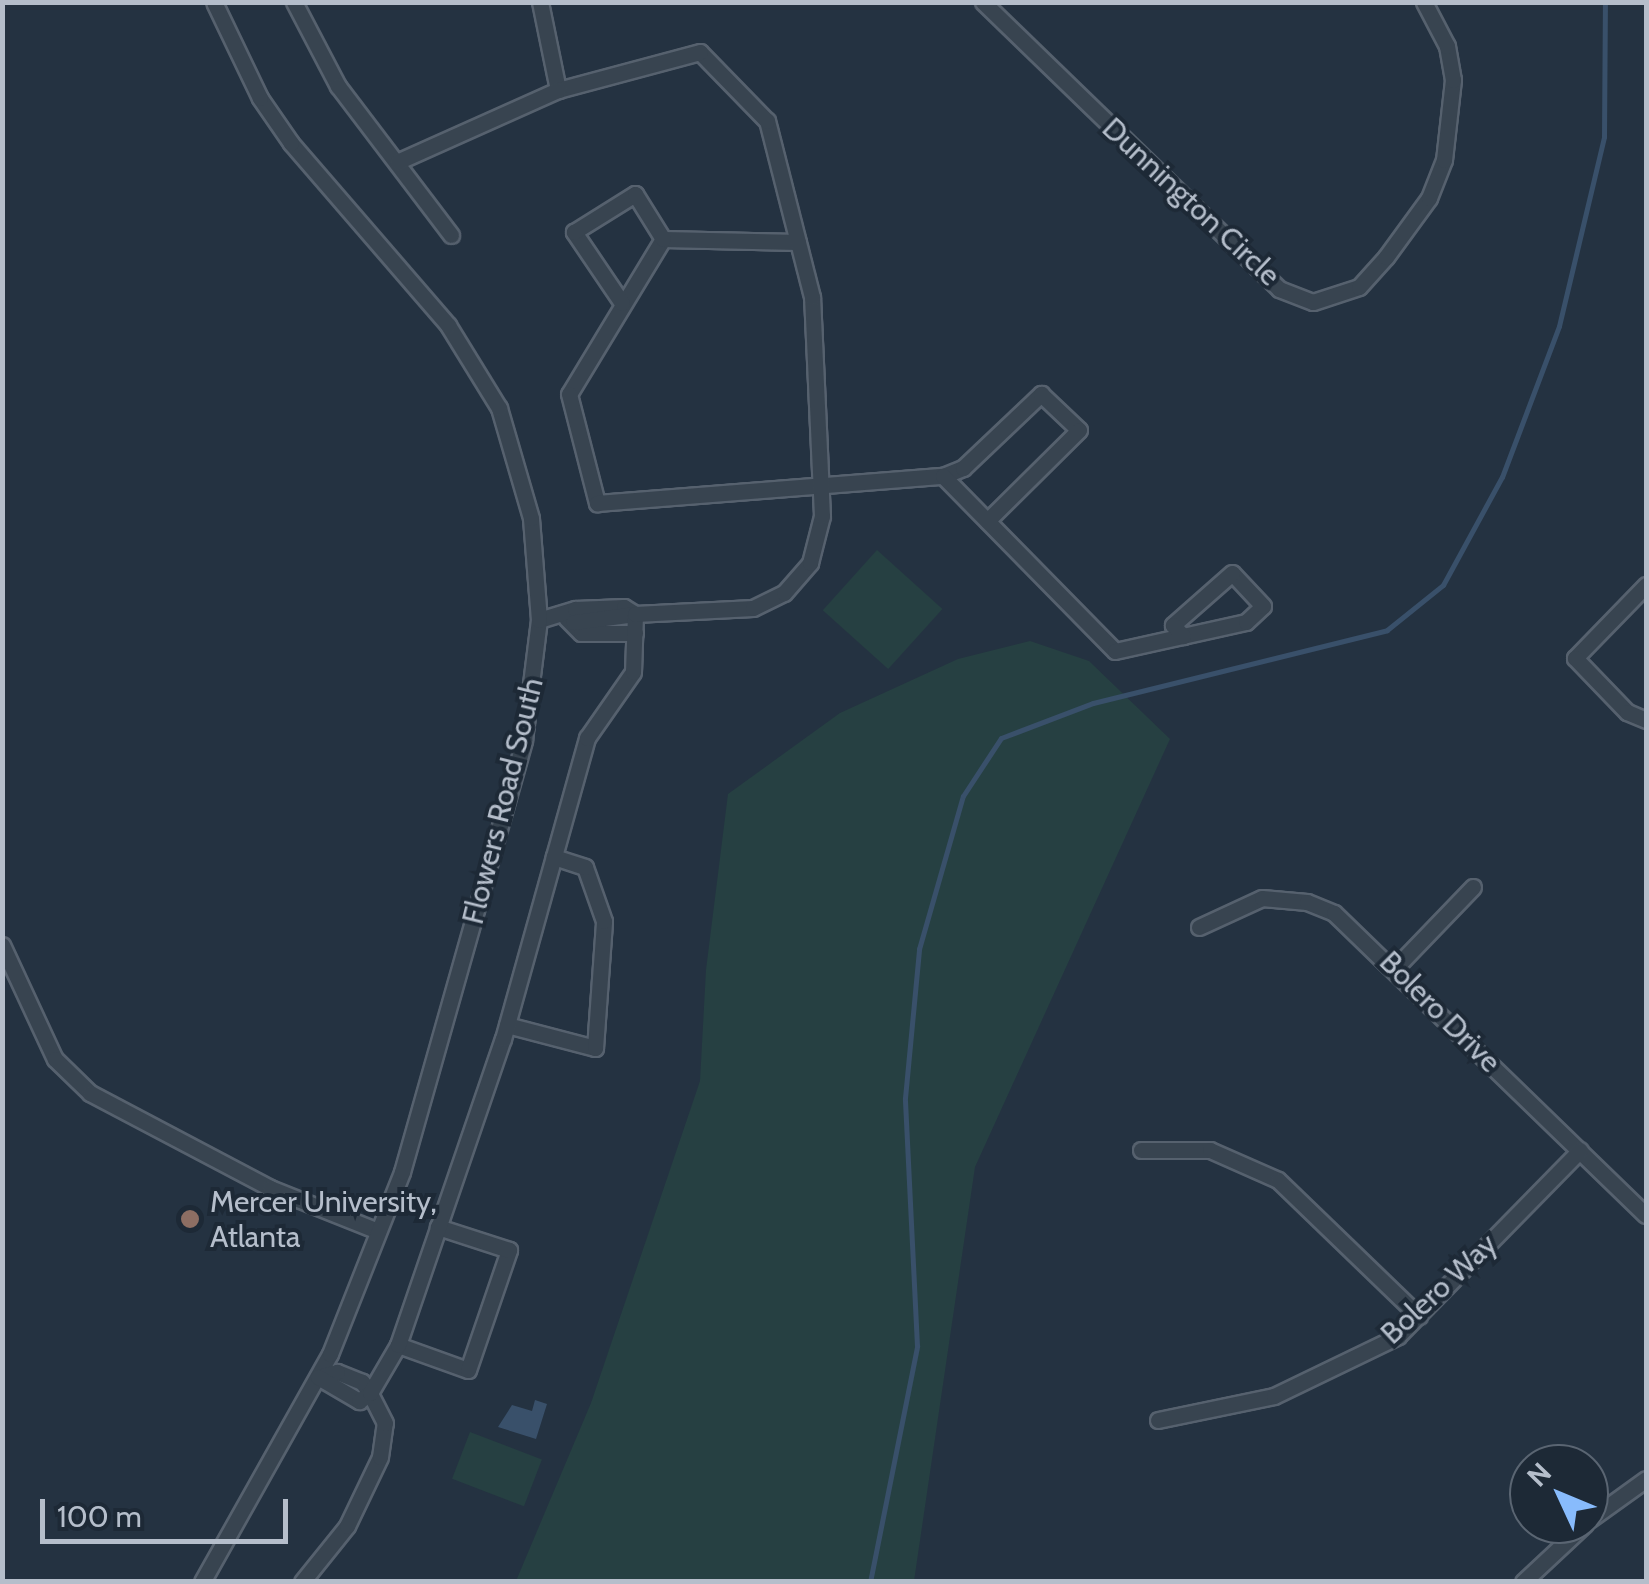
<!DOCTYPE html>
<html>
<head>
<meta charset="utf-8">
<style>
	body { margin:0 }
	#map { position:relative; width:1649px; height:1584px; overflow:hidden; background:#243241; font-family:Cabin,sans-serif }
	div>[style] { position:absolute }
	.green>* { inset:0; background:#264042; transform-origin:0 0 }
	.water>* { inset:0; background:#39506a }
	.stream>* { height:5px; margin:-2.5px; padding:0 2.5px; transform-origin:2.5px; border-radius:2.5px; background:#39506a }
	.roads { filter:drop-shadow(2px 0 #56616e) drop-shadow(-2px 0 #56616e) drop-shadow(0 2px #56616e) drop-shadow(0 -2px #56616e) }
	.street>* { height:15px; margin:-7.5px; padding:0 7.5px; transform-origin:7.5px; border-radius:7.5px; background:#384450 }
	.dots>* { width:28px; height:28px; translate:-50% -50%; box-sizing:border-box; border:5px solid #1d2936; border-radius:50% }
	span { translate:-50% -50%; white-space:nowrap; text-align:center; line-height:1.15; -webkit-text-stroke:8px #1d2936; paint-order:stroke }
	.street-label { font-size:30px; color:#b5becb }
	.poi-label { font-size:30px; color:#b5becb }
	.left { translate:0 -50%; text-align:left }
	.frame { position:absolute; inset:0; border:5px solid #b5becb; pointer-events:none }
	.north { position:absolute; left:1509px; top:1444px; width:100px; height:100px; box-sizing:border-box; background:#1d2936; border:2px solid #5a6572; border-radius:50%; rotate:314deg; font-size:28px; font-weight:700; line-height:40px; text-align:center; color:#b5becb }
	.north::after { content:''; display:block; margin:auto; width:35px; height:45px; background:#88bbfc; clip-path:polygon(50% 0,100% 100%,50% 72%,0 100%) }
	.scale { position:absolute; left:40px; top:1499px; width:248px; height:45px; box-sizing:border-box; border:5px solid #b5becb; border-top:0; padding-left:12px; font-size:30px; line-height:35px; white-space:nowrap; color:#b5becb; -webkit-text-stroke:8px #1d2936; paint-order:stroke }
</style>
</head>
<body>
<div id="map">
	<div class="green">
		<i style="left:877px;top:550px;width:88px;height:81px;rotate:42deg"></i>
		<i style="clip-path:polygon(1030px 641px,1089px 661px,1170px 739px,975px 1167px,914px 1581px,516px 1581px,591px 1403px,700px 1081px,706px 970px,728px 794px,840px 713px,958px 659px)"></i>
		<i style="left:470px;top:1432px;width:77px;height:50px;rotate:21deg"></i>
	</div>
	<div class="water">
		<i style="clip-path:polygon(535px 1400px,547px 1404px,536px 1439px,498px 1427px,512px 1405px,532px 1411px)"></i>
	</div>
	<div class="stream">
		<i style="left:870px;top:1582px;width:241px;rotate:-78.7deg"></i>
		<i style="left:917px;top:1346px;width:248px;rotate:-92.8deg"></i>
		<i style="left:905px;top:1098px;width:150px;rotate:-84.6deg"></i>
		<i style="left:919px;top:949px;width:159px;rotate:-74deg"></i>
		<i style="left:963px;top:796px;width:69px;rotate:-56.8deg"></i>
		<i style="left:1001px;top:738px;width:98px;rotate:-20.8deg"></i>
		<i style="left:1093px;top:703px;width:303px;rotate:-13.9deg"></i>
		<i style="left:1387px;top:630px;width:72px;rotate:-38.8deg"></i>
		<i style="left:1443px;top:585px;width:123px;rotate:-61.4deg"></i>
		<i style="left:1502px;top:477px;width:161px;rotate:-69.3deg"></i>
		<i style="left:1559px;top:326px;width:194px;rotate:-76.6deg"></i>
		<i style="left:1604px;top:137px;width:135px;rotate:-89.6deg"></i>
	</div>
	<div class="roads">
		<div class="street">
			<i style="left:294px;top:2px;width:95px;rotate:62.4deg"></i>
			<i style="left:338px;top:86px;width:187px;rotate:52.8deg"></i>
			<i style="left:540px;top:2px;width:90px;rotate:78.4deg"></i>
			<i style="left:983px;top:2px;width:412px;rotate:44.1deg"></i>
			<i style="left:1279px;top:289px;width:36px;rotate:21deg"></i>
			<i style="left:1313px;top:302px;width:48px;rotate:-18.1deg"></i>
			<i style="left:1359px;top:287px;width:40px;rotate:-48deg"></i>
			<i style="left:1386px;top:257px;width:73px;rotate:-53.9deg"></i>
			<i style="left:1429px;top:198px;width:41px;rotate:-68.5deg"></i>
			<i style="left:1444px;top:160px;width:81px;rotate:-83.6deg"></i>
			<i style="left:1453px;top:80px;width:35px;rotate:-100deg"></i>
			<i style="left:1447px;top:46px;width:50px;rotate:-117.6deg"></i>
			<i style="left:663px;top:239px;width:181px;rotate:121.2deg"></i>
			<i style="left:569px;top:394px;width:113px;rotate:75.6deg"></i>
			<i style="left:597px;top:503px;width:347px;rotate:-4.5deg"></i>
			<i style="left:943px;top:476px;width:22px;rotate:-22deg"></i>
			<i style="left:963px;top:468px;width:108px;rotate:-43.5deg"></i>
			<i style="left:1041px;top:394px;width:52px;rotate:43.5deg"></i>
			<i style="left:1079px;top:430px;width:129px;rotate:135.3deg"></i>
			<i style="left:663px;top:239px;width:135px;rotate:1.3deg"></i>
			<i style="left:622px;top:303px;width:86px;rotate:-124.1deg"></i>
			<i style="left:574px;top:232px;width:72px;rotate:-31.9deg"></i>
			<i style="left:635px;top:194px;width:53px;rotate:58.1deg"></i>
			<i style="left:943px;top:476px;width:245px;rotate:45.5deg"></i>
			<i style="left:1115px;top:651px;width:134px;rotate:-12.5deg"></i>
			<i style="left:1246px;top:622px;width:23px;rotate:-43deg"></i>
			<i style="left:1263px;top:606px;width:45px;rotate:-133.2deg"></i>
			<i style="left:1232px;top:573px;width:79px;rotate:138.6deg"></i>
			<i style="left:1173px;top:625px;width:15px;rotate:48deg"></i>
			<i style="left:1646px;top:585px;width:102px;rotate:134.2deg"></i>
			<i style="left:1575px;top:658px;width:75px;rotate:46.1deg"></i>
			<i style="left:1627px;top:712px;width:21px;rotate:23deg"></i>
			<i style="left:566px;top:618px;width:21px;rotate:45deg"></i>
			<i style="left:581px;top:633px;width:54px"></i>
			<i style="left:539px;top:620px;width:38px;rotate:-17deg"></i>
			<i style="left:575px;top:609px;width:49px;rotate:-2.3deg"></i>
			<i style="left:624px;top:607px;width:13px;rotate:32deg"></i>
			<i style="left:635px;top:614px;width:62px;rotate:172.5deg"></i>
			<i style="left:1199px;top:927px;width:69px;rotate:-24.7deg"></i>
			<i style="left:1262px;top:898px;width:45px;rotate:5.1deg"></i>
			<i style="left:1307px;top:902px;width:29px;rotate:22deg"></i>
			<i style="left:1334px;top:913px;width:434px;rotate:44.1deg"></i>
			<i style="left:2px;top:945px;width:126px;rotate:65.1deg"></i>
			<i style="left:55px;top:1059px;width:49px;rotate:44.2deg"></i>
			<i style="left:90px;top:1093px;width:204px;rotate:27.8deg"></i>
			<i style="left:270px;top:1188px;width:116px;rotate:21.7deg"></i>
			<i style="left:1396px;top:967px;width:111px;rotate:-46.1deg"></i>
			<i style="left:507px;top:1025px;width:91px;rotate:14.6deg"></i>
			<i style="left:595px;top:1048px;width:127px;rotate:-85.9deg"></i>
			<i style="left:604px;top:921px;width:57px;rotate:-109.4deg"></i>
			<i style="left:585px;top:867px;width:33px;rotate:-162deg"></i>
			<i style="left:1141px;top:1150px;width:69px"></i>
			<i style="left:1210px;top:1150px;width:74px;rotate:23.8deg"></i>
			<i style="left:1278px;top:1180px;width:196px;rotate:44deg"></i>
			<i style="left:398px;top:1345px;width:74px;rotate:19.7deg"></i>
			<i style="left:468px;top:1370px;width:127px;rotate:-71.1deg"></i>
			<i style="left:509px;top:1250px;width:75px;rotate:-162.1deg"></i>
			<i style="left:1158px;top:1420px;width:118px;rotate:-11.7deg"></i>
			<i style="left:1274px;top:1396px;width:138px;rotate:-25.8deg"></i>
			<i style="left:1398px;top:1336px;width:260px;rotate:-45.6deg"></i>
			<i style="left:1589px;top:1520px;width:70px;rotate:-35.7deg"></i>
			<i style="left:202px;top:1582px;width:261px;rotate:-60.7deg"></i>
			<i style="left:330px;top:1354px;width:196px;rotate:-68.4deg"></i>
			<i style="left:402px;top:1172px;width:449px;rotate:-74.2deg"></i>
			<i style="left:524px;top:740px;width:121px;rotate:-82.9deg"></i>
			<i style="left:539px;top:620px;width:102px;rotate:-94.5deg"></i>
			<i style="left:531px;top:518px;width:115px;rotate:-106.2deg"></i>
			<i style="left:499px;top:408px;width:97px;rotate:-121.6deg"></i>
			<i style="left:448px;top:325px;width:240px;rotate:-130.8deg"></i>
			<i style="left:291px;top:143px;width:55px;rotate:-124.6deg"></i>
			<i style="left:260px;top:98px;width:106px;rotate:-115.6deg"></i>
			<i style="left:302px;top:1582px;width:72px;rotate:-51.2deg"></i>
			<i style="left:347px;top:1526px;width:76px;rotate:-64.4deg"></i>
			<i style="left:380px;top:1457px;width:34px;rotate:-82deg"></i>
			<i style="left:385px;top:1423px;width:34px;rotate:-117deg"></i>
			<i style="left:370px;top:1393px;width:14px;rotate:-126deg"></i>
			<i style="left:362px;top:1382px;width:27px;rotate:-158deg"></i>
			<i style="left:337px;top:1372px;width:20px;rotate:165deg"></i>
			<i style="left:318px;top:1377px;width:48px;rotate:30.3deg"></i>
			<i style="left:359px;top:1401px;width:14px;rotate:-36deg"></i>
			<i style="left:370px;top:1393px;width:56px;rotate:-59.7deg"></i>
			<i style="left:398px;top:1345px;width:324px;rotate:-71.1deg"></i>
			<i style="left:503px;top:1039px;width:313px;rotate:-74.4deg"></i>
			<i style="left:587px;top:738px;width:80px;rotate:-55.1deg"></i>
			<i style="left:633px;top:672px;width:58px;rotate:-88deg"></i>
			<i style="left:635px;top:614px;width:118px;rotate:-2.9deg"></i>
			<i style="left:753px;top:608px;width:34px;rotate:-26deg"></i>
			<i style="left:784px;top:593px;width:40px;rotate:-49deg"></i>
			<i style="left:810px;top:563px;width:49px;rotate:-75.7deg"></i>
			<i style="left:822px;top:516px;width:219px;rotate:-92.6deg"></i>
			<i style="left:812px;top:297px;width:182px;rotate:-104.3deg"></i>
			<i style="left:767px;top:121px;width:96px;rotate:-134.2deg"></i>
			<i style="left:700px;top:52px;width:147px;rotate:165deg"></i>
			<i style="left:558px;top:90px;width:176px;rotate:155.9deg"></i>
			<i style="left:1523px;top:1582px;width:85px;rotate:-43.1deg"></i>
		</div>
	</div>
	<div class="dots">
		<i style="left:190px;top:1219px;background:#8d6e63"></i>
	</div>
	<div class="street-label">
		<span style="left:1191px;top:202px;rotate:43deg">Dunnington Circle</span>
		<span style="left:503px;top:801px;rotate:-76deg">Flowers Road South</span>
		<span style="left:1440px;top:1012px;rotate:45deg">Bolero Drive</span>
		<span style="left:1439px;top:1289px;rotate:-43deg">Bolero Way</span>
	</div>
	<div class="poi-label">
		<span class="left" style="left:210px;top:1219px">Mercer University,<br>Atlanta</span>
	</div>
	<div class="frame"></div>
	<div class="north">N</div>
	<div class="scale">100 m</div>
</div>
</body>
</html>
